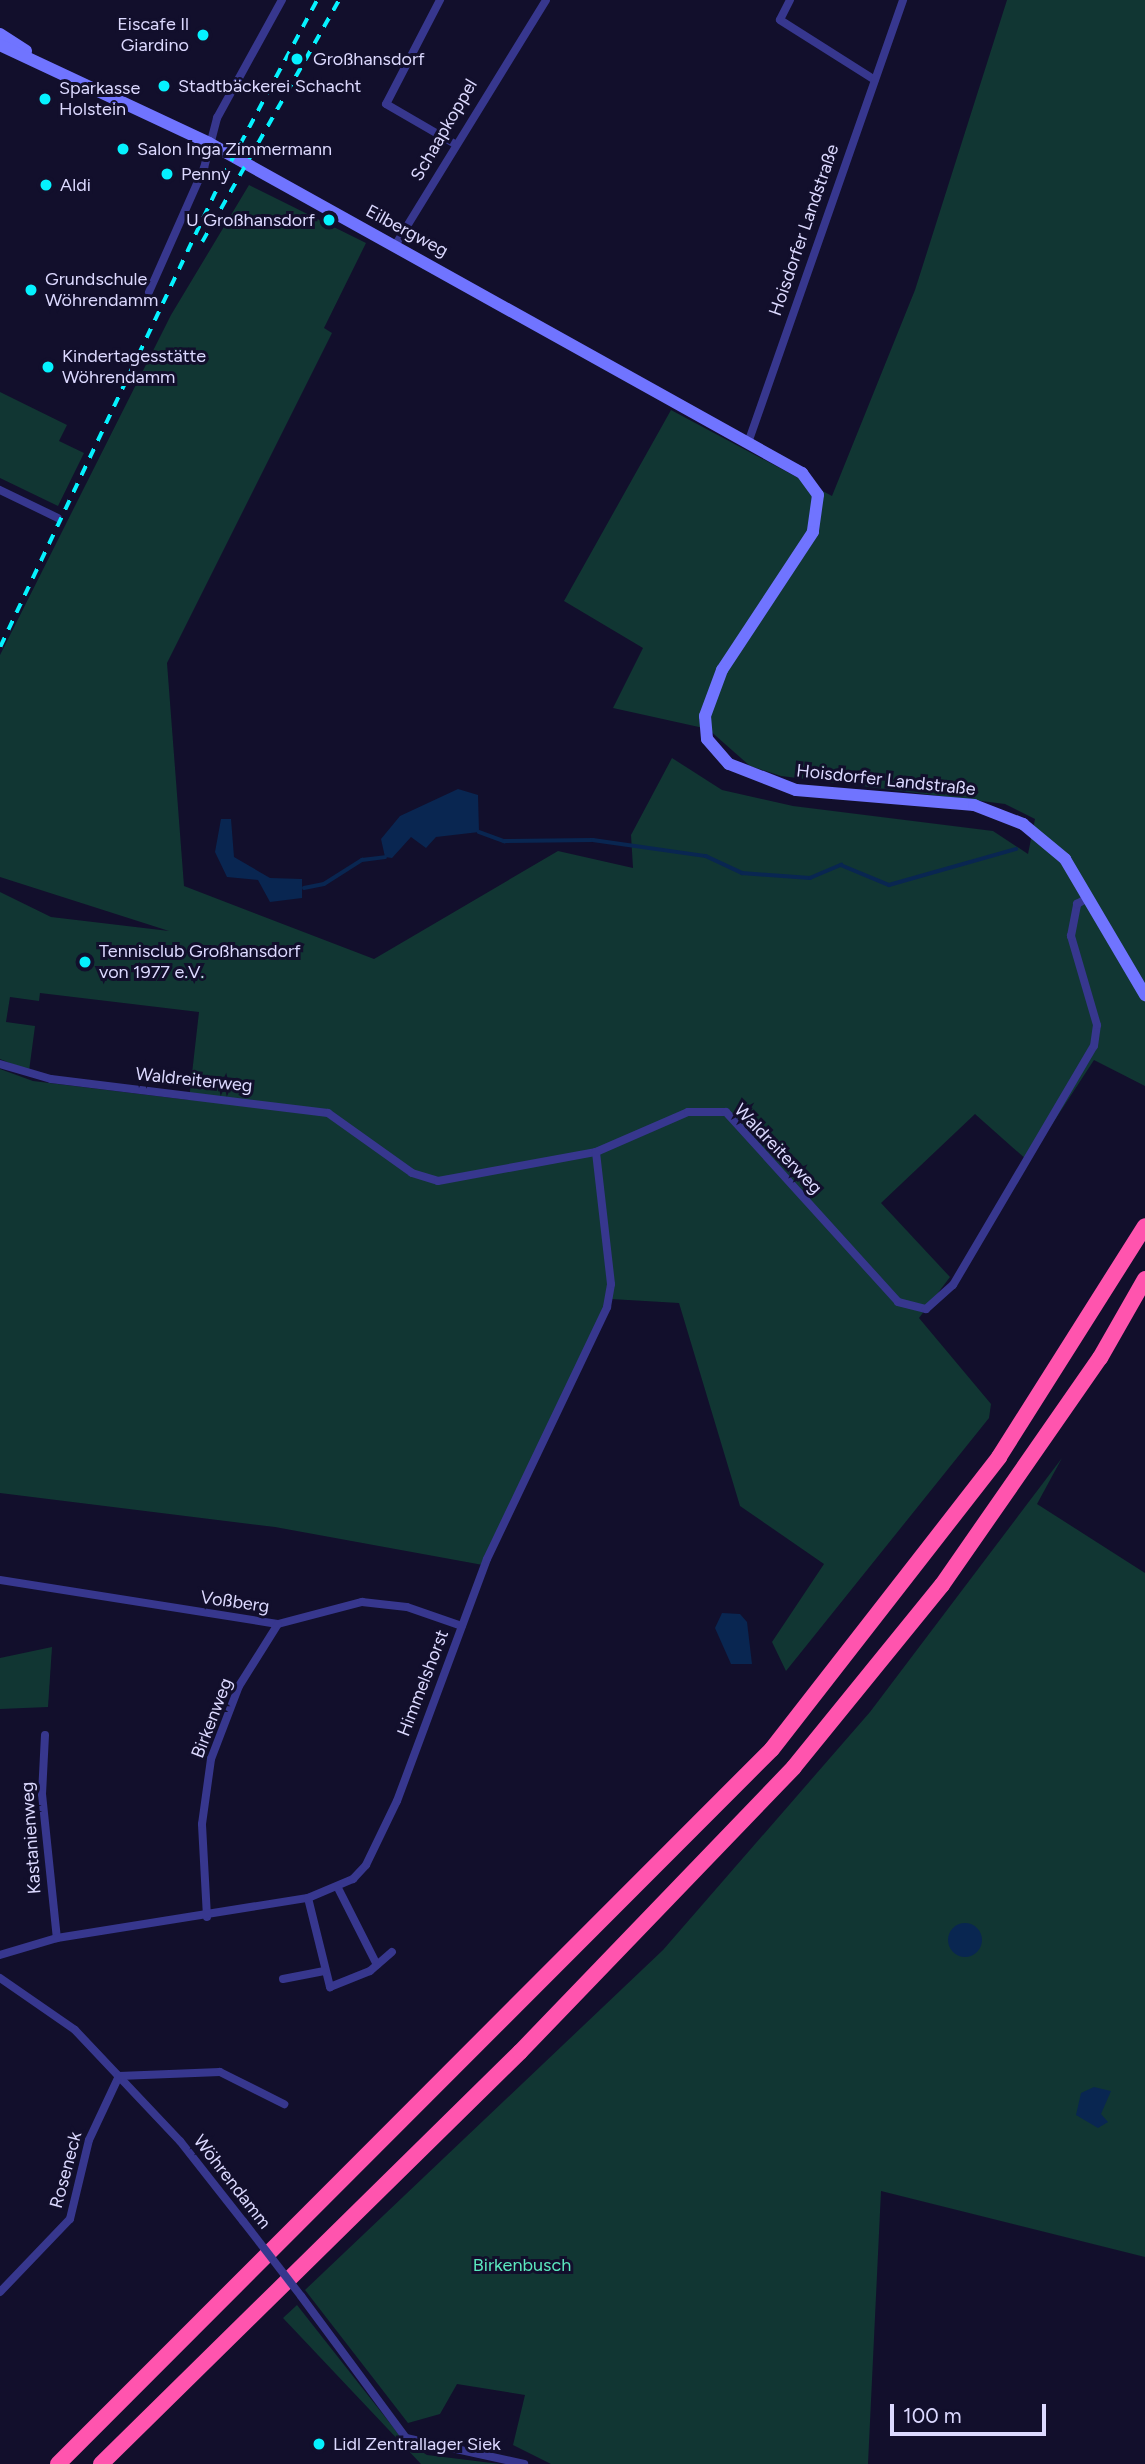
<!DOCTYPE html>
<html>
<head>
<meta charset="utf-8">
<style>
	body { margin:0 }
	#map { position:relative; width:1145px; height:2464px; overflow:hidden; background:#120f2c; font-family:Figtree,sans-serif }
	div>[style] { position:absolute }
	.green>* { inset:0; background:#113633 }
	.water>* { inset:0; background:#092651 }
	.round { border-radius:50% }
	.stream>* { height:3.5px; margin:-1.75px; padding:0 1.75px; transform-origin:1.75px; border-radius:1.75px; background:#092651 }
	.minor>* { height:8px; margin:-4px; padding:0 4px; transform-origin:4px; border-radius:4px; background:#37378e }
	.secondary>* { height:12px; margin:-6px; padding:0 6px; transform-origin:6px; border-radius:6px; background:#7074ff }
	.motorway>* { height:16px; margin:-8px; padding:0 8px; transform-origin:8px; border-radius:8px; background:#ff54ae }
	.rail>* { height:3.5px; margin-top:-1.75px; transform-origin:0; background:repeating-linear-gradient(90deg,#05f2ff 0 10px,transparent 0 19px) }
	.minor-bridge>* { height:8px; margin:-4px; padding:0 4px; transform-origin:4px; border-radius:4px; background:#37378e }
	.dots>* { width:19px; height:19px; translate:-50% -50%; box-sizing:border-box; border:4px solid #120f2c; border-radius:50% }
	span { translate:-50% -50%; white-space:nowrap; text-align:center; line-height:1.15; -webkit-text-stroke:6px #120f2c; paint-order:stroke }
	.poi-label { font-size:18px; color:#dcd9ff }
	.right { translate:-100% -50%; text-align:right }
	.left { translate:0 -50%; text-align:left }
	.street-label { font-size:18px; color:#dcd9ff }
	.park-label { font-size:18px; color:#5be9bf }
	.scale { position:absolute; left:890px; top:2404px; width:156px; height:32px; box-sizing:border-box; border:4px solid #dcd9ff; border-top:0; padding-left:9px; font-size:21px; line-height:24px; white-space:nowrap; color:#dcd9ff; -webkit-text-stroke:5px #120f2c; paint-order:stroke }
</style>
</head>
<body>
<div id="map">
	<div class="green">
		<i style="clip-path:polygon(1007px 0,1145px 0,1145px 1086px,1094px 1060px,1028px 1161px,975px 1114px,881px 1203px,950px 1277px,919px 1318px,991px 1404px,989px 1418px,786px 1671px,772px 1642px,824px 1564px,740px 1506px,679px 1303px,611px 1299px,483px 1565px,275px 1527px,0 1493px,0 1069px,33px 1081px,189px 1100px,199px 1012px,40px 993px,39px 1001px,10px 997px,6px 1022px,35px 1026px,29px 1071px,0 1059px,0 892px,51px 917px,169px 931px,0 877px,0 655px,171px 315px,249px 185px,366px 243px,324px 328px,332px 333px,167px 663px,184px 886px,374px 959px,558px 851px,633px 868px,631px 835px,672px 758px,722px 790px,793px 806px,993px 831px,1028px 854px,1035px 819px,1005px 804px,781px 776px,750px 766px,708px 729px,613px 708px,643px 648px,564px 601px,671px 410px,832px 496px,915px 290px)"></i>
		<i style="clip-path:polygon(0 392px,67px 425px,59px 441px,84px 453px,58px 506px,0 478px)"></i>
		<i style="clip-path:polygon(1062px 1458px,1037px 1504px,1145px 1573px,1145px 2257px,881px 2191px,868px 2464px,551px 2464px,513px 2445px,525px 2395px,457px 2384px,440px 2414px,408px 2423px,305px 2290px,663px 1950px,870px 1712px)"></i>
		<i style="clip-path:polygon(52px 1647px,48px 1707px,0 1709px,0 1658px)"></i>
		<i style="clip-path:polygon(297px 2305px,404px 2441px,427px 2455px,500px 2464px,421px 2464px,283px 2318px)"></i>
	</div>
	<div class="water">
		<i style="clip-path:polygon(458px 789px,478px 795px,479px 832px,436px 837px,426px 848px,411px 837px,392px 858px,385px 857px,381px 839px,400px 816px)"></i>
		<i style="clip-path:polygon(221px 819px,231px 819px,234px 857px,270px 878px,302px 879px,302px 898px,270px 902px,258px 880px,227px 877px,215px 852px)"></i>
		<i style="clip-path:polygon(722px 1613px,740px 1614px,747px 1622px,752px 1664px,731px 1664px,715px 1628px)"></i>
		<i class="round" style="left:948px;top:1923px;width:34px;height:34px"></i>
		<i style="clip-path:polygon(1094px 2087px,1111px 2091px,1101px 2114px,1108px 2122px,1098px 2128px,1076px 2115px,1081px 2093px)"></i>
	</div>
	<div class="stream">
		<i style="left:479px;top:832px;width:27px;rotate:20deg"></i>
		<i style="left:504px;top:841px;width:89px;rotate:-0.6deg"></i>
		<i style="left:593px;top:840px;width:114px;rotate:8.1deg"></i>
		<i style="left:706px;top:856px;width:40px;rotate:25deg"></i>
		<i style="left:742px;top:873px;width:68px;rotate:4.2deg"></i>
		<i style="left:810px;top:878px;width:34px;rotate:-23deg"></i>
		<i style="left:841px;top:865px;width:52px;rotate:22.6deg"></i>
		<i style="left:889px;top:885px;width:132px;rotate:-15.8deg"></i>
		<i style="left:304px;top:888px;width:20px;rotate:-11deg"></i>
		<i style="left:324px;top:884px;width:45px;rotate:-32.3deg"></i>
		<i style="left:362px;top:860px;width:23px;rotate:-7deg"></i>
	</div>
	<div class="minor">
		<i style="left:440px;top:0;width:117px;rotate:117.4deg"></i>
		<i style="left:386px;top:104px;width:80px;rotate:30.1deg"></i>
		<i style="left:790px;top:0;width:22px;rotate:117deg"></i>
		<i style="left:780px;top:20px;width:112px;rotate:32.3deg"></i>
		<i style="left:396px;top:244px;width:286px;rotate:-58.4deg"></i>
		<i style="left:149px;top:292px;width:136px;rotate:-66.1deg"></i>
		<i style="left:204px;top:168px;width:52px;rotate:-75.4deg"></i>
		<i style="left:217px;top:118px;width:135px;rotate:-61.2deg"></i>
		<i style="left:749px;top:440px;width:466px;rotate:-70.7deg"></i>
		<i style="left:0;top:490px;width:64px;rotate:25.8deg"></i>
		<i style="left:0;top:1064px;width:53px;rotate:16.4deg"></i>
		<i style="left:51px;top:1079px;width:279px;rotate:7deg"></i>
		<i style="left:328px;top:1113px;width:103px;rotate:35.5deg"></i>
		<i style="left:412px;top:1173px;width:27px;rotate:17deg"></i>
		<i style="left:438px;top:1181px;width:161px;rotate:-10.4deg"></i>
		<i style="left:596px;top:1152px;width:100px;rotate:-23.5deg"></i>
		<i style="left:688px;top:1112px;width:38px"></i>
		<i style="left:726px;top:1112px;width:256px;rotate:47.8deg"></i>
		<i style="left:898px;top:1302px;width:29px;rotate:14deg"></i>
		<i style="left:926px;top:1309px;width:36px;rotate:-42deg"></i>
		<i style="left:953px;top:1285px;width:277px;rotate:-59.5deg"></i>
		<i style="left:1094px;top:1046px;width:21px;rotate:-82deg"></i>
		<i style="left:1097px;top:1025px;width:93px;rotate:-106.3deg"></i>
		<i style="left:1071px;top:936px;width:33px;rotate:-79deg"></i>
		<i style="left:1077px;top:904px;width:14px;rotate:-30deg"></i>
		<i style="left:0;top:1580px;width:281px;rotate:9deg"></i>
		<i style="left:278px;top:1624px;width:87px;rotate:-14.7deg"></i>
		<i style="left:362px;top:1602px;width:45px;rotate:6.3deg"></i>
		<i style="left:407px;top:1607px;width:58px;rotate:19.1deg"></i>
		<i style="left:45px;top:1735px;width:59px;rotate:92.9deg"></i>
		<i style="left:42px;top:1794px;width:145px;rotate:84.1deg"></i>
		<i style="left:338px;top:1888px;width:86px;rotate:63.1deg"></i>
		<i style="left:308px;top:1898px;width:92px;rotate:76.1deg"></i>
		<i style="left:330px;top:1987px;width:43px;rotate:-21.8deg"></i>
		<i style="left:370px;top:1971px;width:29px;rotate:-41deg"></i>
		<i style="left:207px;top:1917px;width:93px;rotate:-93.1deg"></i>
		<i style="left:202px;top:1824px;width:66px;rotate:-82.1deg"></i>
		<i style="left:211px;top:1759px;width:78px;rotate:-69deg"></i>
		<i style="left:239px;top:1686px;width:73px;rotate:-57.8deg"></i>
		<i style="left:0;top:1955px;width:59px;rotate:-16.6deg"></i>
		<i style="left:57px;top:1938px;width:254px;rotate:-9.1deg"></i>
		<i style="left:308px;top:1898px;width:49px;rotate:-22.9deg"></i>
		<i style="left:353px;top:1879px;width:19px;rotate:-47deg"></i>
		<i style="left:366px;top:1865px;width:71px;rotate:-64.2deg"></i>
		<i style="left:397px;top:1801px;width:258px;rotate:-69.6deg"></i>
		<i style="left:487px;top:1559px;width:279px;rotate:-64.5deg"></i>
		<i style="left:607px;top:1307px;width:23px;rotate:-80deg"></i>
		<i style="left:611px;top:1284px;width:133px;rotate:-96.5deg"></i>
		<i style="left:0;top:1978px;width:91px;rotate:34.7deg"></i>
		<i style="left:75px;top:2030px;width:153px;rotate:46.6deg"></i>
		<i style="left:180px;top:2141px;width:102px;rotate:51.8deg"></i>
		<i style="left:283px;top:1979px;width:42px;rotate:-11deg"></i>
		<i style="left:0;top:2292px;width:101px;rotate:-46.2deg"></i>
		<i style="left:70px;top:2219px;width:81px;rotate:-76.5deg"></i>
		<i style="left:89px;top:2140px;width:71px;rotate:-64.9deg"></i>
		<i style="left:119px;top:2076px;width:101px;rotate:-2.3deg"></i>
		<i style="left:220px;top:2072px;width:72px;rotate:26.6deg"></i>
		<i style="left:301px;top:2296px;width:177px;rotate:53.5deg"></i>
		<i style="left:406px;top:2438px;width:121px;rotate:12.4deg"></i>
	</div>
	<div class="secondary">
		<i style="left:0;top:34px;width:31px;rotate:33deg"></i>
		<i style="left:0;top:45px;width:231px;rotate:25.1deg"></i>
		<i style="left:209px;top:143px;width:679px;rotate:29.1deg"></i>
		<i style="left:802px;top:473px;width:27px;rotate:54deg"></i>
		<i style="left:818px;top:495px;width:37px;rotate:98deg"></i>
		<i style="left:813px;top:532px;width:165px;rotate:123.4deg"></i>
		<i style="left:722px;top:670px;width:49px;rotate:110.3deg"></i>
		<i style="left:705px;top:716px;width:23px;rotate:85deg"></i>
		<i style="left:707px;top:739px;width:33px;rotate:49deg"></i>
		<i style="left:729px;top:764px;width:72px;rotate:21.2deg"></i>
		<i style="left:796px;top:790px;width:179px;rotate:4.8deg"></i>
		<i style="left:974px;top:805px;width:53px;rotate:21.2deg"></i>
		<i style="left:1023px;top:824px;width:55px;rotate:39.8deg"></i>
		<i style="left:1065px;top:859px;width:158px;rotate:59.5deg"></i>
	</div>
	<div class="motorway">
		<i style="left:58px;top:2464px;width:1010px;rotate:-45.04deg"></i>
		<i style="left:772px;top:1749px;width:370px;rotate:-52.1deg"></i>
		<i style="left:999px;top:1457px;width:273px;rotate:-57.7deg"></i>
		<i style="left:101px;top:2464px;width:588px;rotate:-44.52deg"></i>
		<i style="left:520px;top:2052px;width:395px;rotate:-46.1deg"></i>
		<i style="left:794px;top:1767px;width:235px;rotate:-50.9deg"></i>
		<i style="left:942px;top:1585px;width:277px;rotate:-55.2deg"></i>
		<i style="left:1100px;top:1358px;width:91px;rotate:-60.3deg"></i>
	</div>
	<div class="rail">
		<i style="left:202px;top:242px;width:278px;rotate:-60.5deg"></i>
		<i style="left:0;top:647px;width:519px;rotate:-64.67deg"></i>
		<i style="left:222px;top:178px;width:202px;rotate:-61.9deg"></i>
	</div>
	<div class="minor-bridge">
		<i style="left:243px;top:2221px;width:95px;rotate:52.3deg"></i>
	</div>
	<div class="dots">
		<i style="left:203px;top:35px;background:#05f2ff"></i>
		<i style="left:297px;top:59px;background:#05f2ff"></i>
		<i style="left:164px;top:86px;background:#05f2ff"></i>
		<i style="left:45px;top:99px;background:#05f2ff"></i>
		<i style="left:123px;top:149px;background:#05f2ff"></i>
		<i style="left:167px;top:174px;background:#05f2ff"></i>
		<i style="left:46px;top:185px;background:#05f2ff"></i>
		<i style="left:329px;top:220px;background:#05f2ff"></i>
		<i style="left:31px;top:290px;background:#05f2ff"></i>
		<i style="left:48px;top:367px;background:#05f2ff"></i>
		<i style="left:85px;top:962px;background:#05f2ff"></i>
		<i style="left:319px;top:2444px;background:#05f2ff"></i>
	</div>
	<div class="poi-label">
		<span class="right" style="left:189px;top:35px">Eiscafe Il<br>Giardino</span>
		<span class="left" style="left:313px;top:59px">Großhansdorf</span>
		<span class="left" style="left:178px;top:86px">Stadtbäckerei Schacht</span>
		<span class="left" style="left:59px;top:99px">Sparkasse<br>Holstein</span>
		<span class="left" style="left:137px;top:149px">Salon Inga Zimmermann</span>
		<span class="left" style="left:181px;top:174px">Penny</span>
		<span class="left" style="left:60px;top:185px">Aldi</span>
		<span class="right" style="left:315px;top:220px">U Großhansdorf</span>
		<span class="left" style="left:45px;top:290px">Grundschule<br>Wöhrendamm</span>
		<span class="left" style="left:62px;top:367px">Kindertagesstätte<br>Wöhrendamm</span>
		<span class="left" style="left:99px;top:962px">Tennisclub Großhansdorf<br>von 1977 e.V.</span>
		<span class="left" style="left:333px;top:2444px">Lidl Zentrallager Siek</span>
	</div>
	<div class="street-label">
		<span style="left:444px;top:130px;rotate:-60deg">Schaapkoppel</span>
		<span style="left:804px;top:230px;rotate:-71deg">Hoisdorfer Landstraße</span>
		<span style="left:407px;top:231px;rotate:28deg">Eilbergweg</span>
		<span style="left:886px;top:780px;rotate:6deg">Hoisdorfer Landstraße</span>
		<span style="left:194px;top:1080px;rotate:6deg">Waldreiterweg</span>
		<span style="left:778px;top:1149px;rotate:46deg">Waldreiterweg</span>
		<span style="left:235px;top:1602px;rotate:8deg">Voßberg</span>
		<span style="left:423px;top:1683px;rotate:-69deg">Himmelshorst</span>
		<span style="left:212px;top:1718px;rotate:-69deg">Birkenweg</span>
		<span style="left:31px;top:1838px;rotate:-94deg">Kastanienweg</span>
		<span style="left:66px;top:2170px;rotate:-75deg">Roseneck</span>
		<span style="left:232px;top:2182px;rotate:52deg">Wöhrendamm</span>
	</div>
	<div class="park-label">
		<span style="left:522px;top:2265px">Birkenbusch</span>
	</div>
	<div class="scale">100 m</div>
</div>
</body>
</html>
